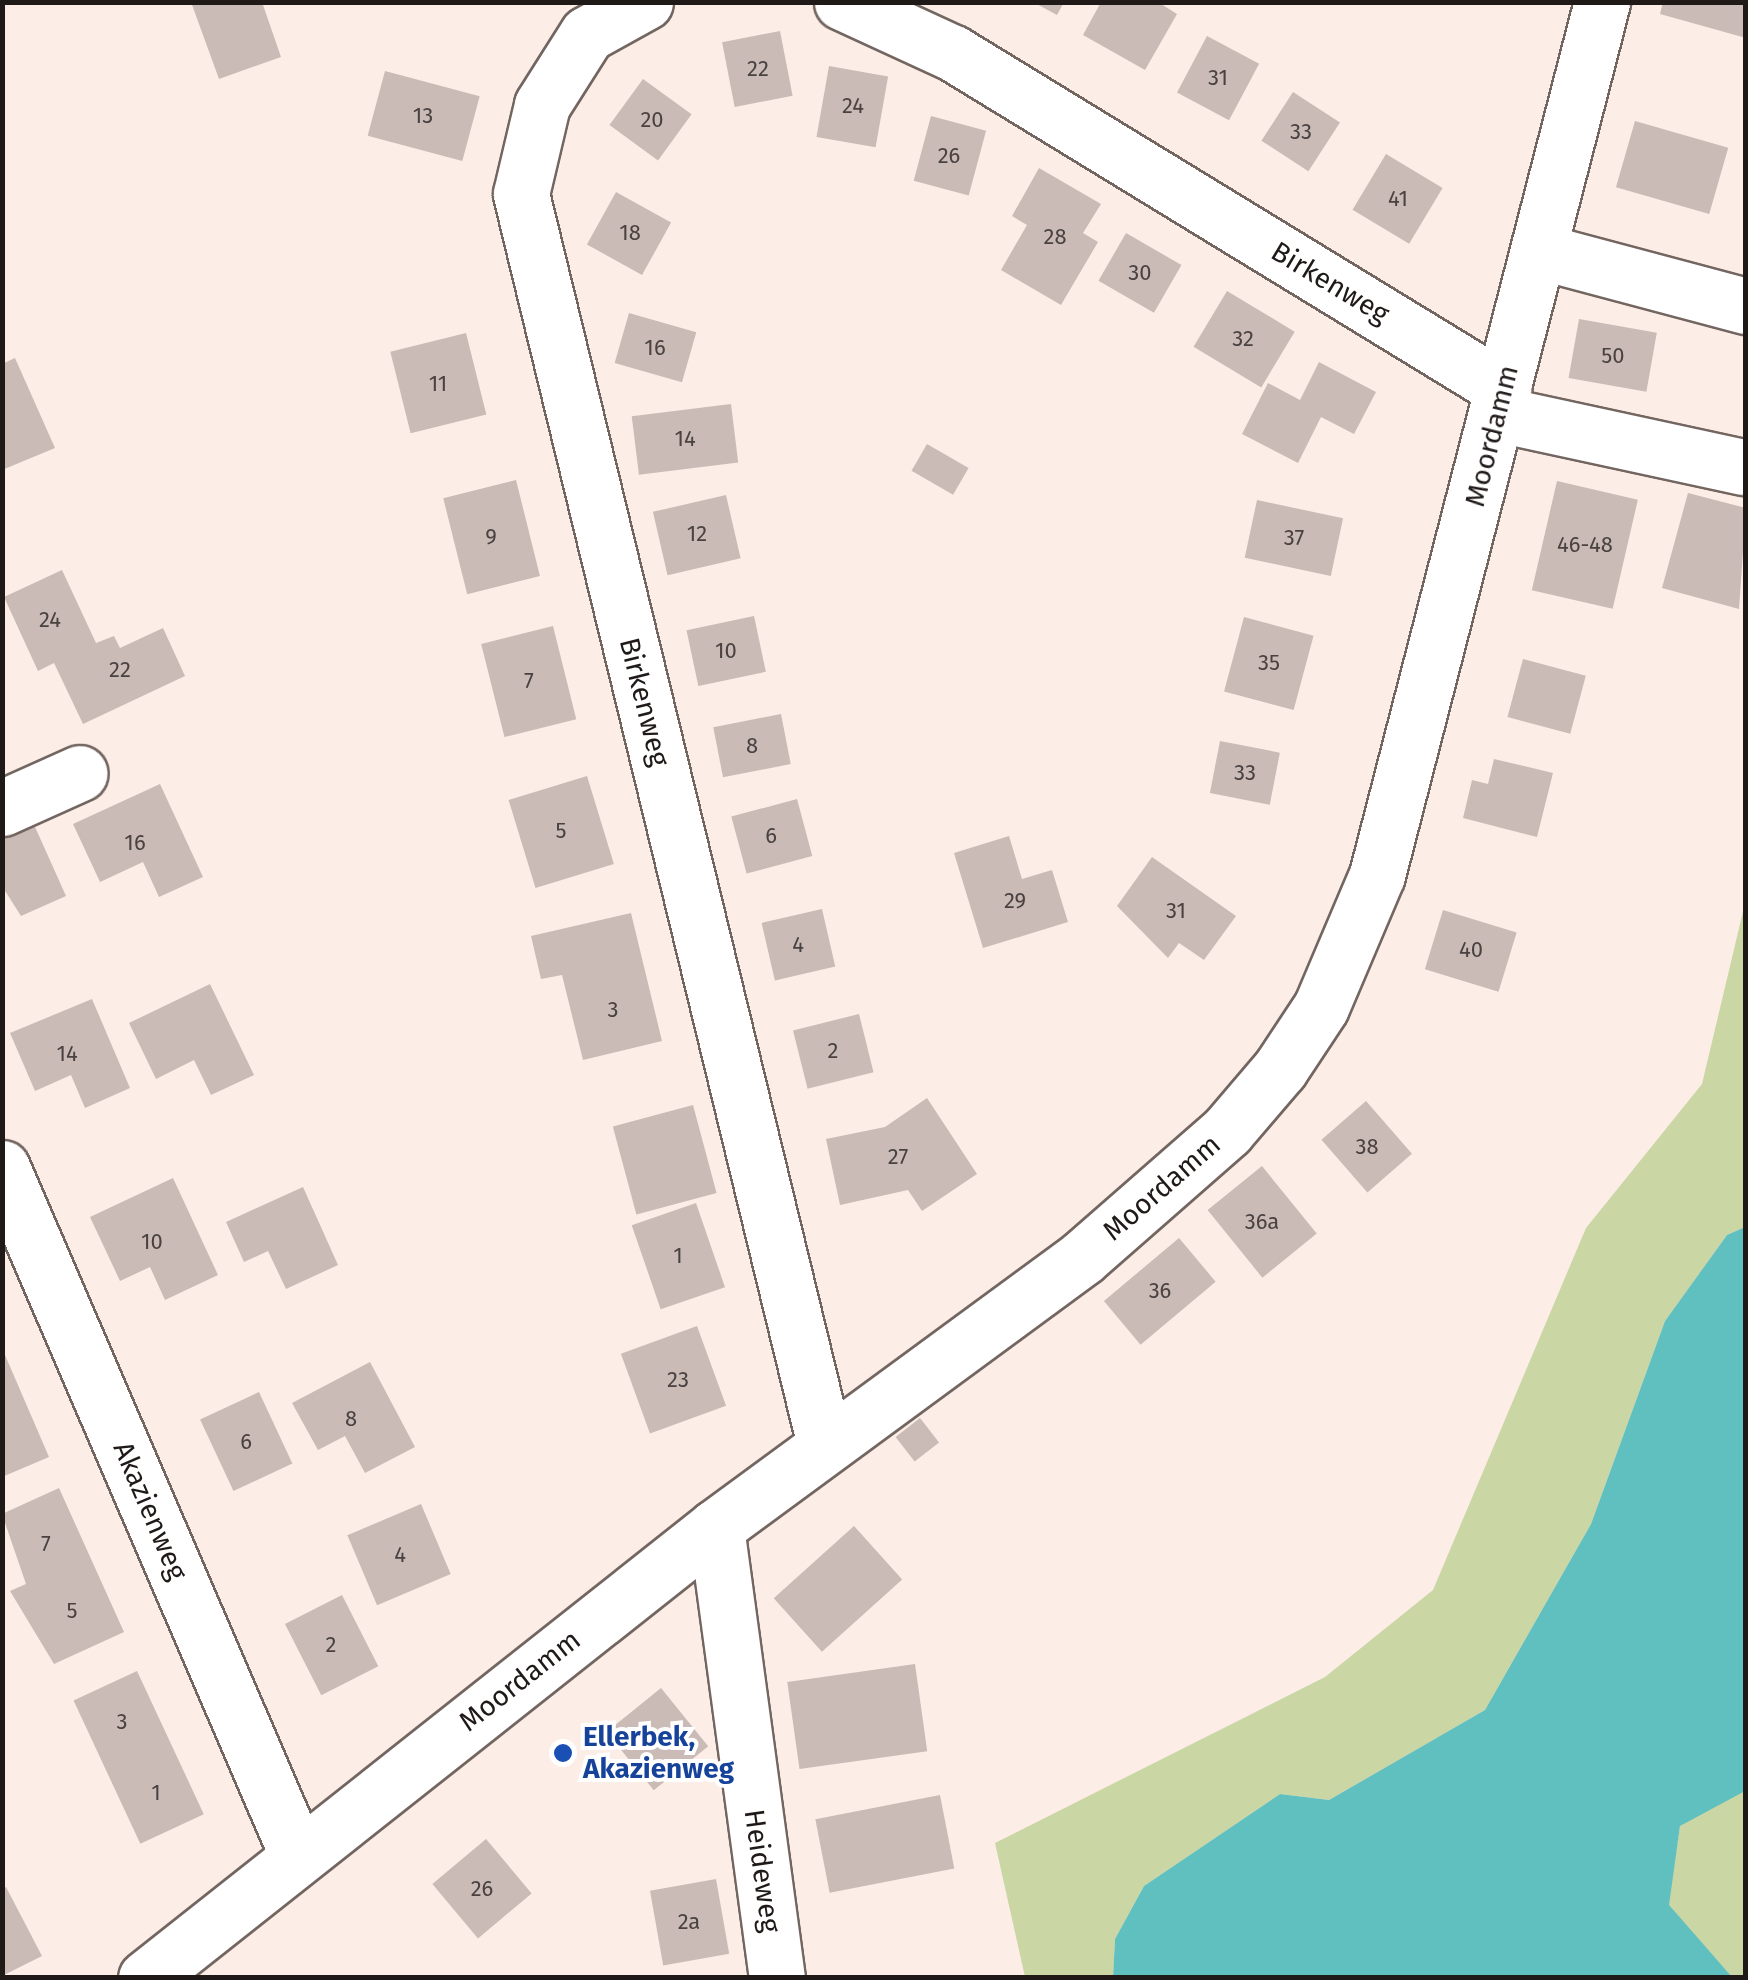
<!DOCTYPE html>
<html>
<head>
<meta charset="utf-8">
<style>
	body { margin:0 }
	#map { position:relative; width:1748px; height:1980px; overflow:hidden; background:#fcede7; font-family:"Fira Sans",sans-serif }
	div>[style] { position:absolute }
	.green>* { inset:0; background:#cad6a3 }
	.water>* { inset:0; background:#60bfbf }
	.building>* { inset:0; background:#cabbb6; transform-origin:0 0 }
	.roads { filter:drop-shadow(2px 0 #736661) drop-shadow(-2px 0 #736661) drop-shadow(0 2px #736661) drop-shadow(0 -2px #736661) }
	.minor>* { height:55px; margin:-27.5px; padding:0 27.5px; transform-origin:27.5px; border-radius:27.5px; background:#fff }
	.dots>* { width:28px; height:28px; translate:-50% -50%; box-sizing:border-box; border:5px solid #fff; border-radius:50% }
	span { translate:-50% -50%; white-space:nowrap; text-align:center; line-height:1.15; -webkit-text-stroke:8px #fff; paint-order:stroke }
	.number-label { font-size:22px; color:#4a4240 }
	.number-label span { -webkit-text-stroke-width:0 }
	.street-label { font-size:28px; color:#1f1918 }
	.transit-label { font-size:28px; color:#164399; font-weight:700 }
	.left { translate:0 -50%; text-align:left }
	.frame { position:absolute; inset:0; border:5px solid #1f1918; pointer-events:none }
</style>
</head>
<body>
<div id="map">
	<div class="green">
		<i style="clip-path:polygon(1745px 903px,1745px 1227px,1727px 1235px,1665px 1321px,1591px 1524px,1485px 1710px,1329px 1800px,1280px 1794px,1144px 1886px,1115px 1939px,1113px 1977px,1025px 1977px,995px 1843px,1325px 1677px,1433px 1590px,1586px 1228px,1702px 1084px)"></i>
		<i style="clip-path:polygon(1731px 1791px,1745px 1791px,1745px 1977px,1732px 1977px,1668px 1906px,1680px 1826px)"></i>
	</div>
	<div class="water">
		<i style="clip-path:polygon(1745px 1227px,1745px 1791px,1680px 1826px,1669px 1905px,1732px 1977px,1113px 1977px,1115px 1939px,1144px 1886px,1280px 1794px,1329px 1800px,1485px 1710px,1591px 1524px,1665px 1321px,1727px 1235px)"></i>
	</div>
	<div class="building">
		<i style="clip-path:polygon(191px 2px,262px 2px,281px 57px,219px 79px)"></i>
		<i style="clip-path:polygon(1033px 2px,1064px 2px,1057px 15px)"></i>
		<i style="clip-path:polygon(1101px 2px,1158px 2px,1177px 14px,1145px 70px,1083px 35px)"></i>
		<i style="clip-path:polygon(1663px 2px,1746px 2px,1746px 38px,1660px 14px)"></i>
		<i style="left:780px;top:31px;width:66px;height:59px;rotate:79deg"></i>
		<i style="left:1207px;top:36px;width:59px;height:64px;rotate:28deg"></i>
		<i style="left:829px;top:66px;width:60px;height:72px;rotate:10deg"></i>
		<i style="left:385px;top:71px;width:98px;height:67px;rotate:15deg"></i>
		<i style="left:643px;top:79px;width:60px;height:57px;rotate:36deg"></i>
		<i style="left:1293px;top:92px;width:56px;height:58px;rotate:33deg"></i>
		<i style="left:931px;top:116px;width:57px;height:67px;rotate:15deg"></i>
		<i style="left:1635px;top:121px;width:97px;height:69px;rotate:16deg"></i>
		<i style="left:1386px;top:154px;width:66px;height:65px;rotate:31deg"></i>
		<i style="clip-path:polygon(1039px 168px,1101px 204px,1083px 233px,1098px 242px,1061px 305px,1001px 270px,1027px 225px,1012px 216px)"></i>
		<i style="left:616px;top:192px;width:63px;height:60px;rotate:29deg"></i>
		<i style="left:1126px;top:233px;width:64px;height:55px;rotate:30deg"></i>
		<i style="left:1227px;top:291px;width:79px;height:65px;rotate:31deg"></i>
		<i style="left:629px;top:313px;width:70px;height:52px;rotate:16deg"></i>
		<i style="left:1579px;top:319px;width:79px;height:60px;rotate:10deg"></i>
		<i style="left:466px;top:333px;width:84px;height:78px;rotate:76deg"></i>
		<i style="clip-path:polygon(15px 358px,55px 448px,2px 470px,2px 364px)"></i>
		<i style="clip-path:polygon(1319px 362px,1376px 392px,1354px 434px,1321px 417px,1298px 463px,1242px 434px,1268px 383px,1300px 400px)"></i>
		<i style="left:731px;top:404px;width:59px;height:100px;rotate:83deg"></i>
		<i style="left:927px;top:444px;width:48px;height:31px;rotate:30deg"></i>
		<i style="left:516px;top:480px;width:99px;height:75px;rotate:76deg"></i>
		<i style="left:1557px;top:481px;width:83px;height:112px;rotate:13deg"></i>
		<i style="clip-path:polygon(1688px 493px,1746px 508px,1739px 609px,1662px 588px)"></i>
		<i style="left:726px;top:495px;width:65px;height:75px;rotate:77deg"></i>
		<i style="left:1257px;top:500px;width:88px;height:59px;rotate:12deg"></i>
		<i style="clip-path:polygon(62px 570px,96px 643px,114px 636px,120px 648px,163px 628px,185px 676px,83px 724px,54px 663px,38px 671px,4px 597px)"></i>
		<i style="left:754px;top:616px;width:57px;height:69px;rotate:78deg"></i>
		<i style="left:1244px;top:617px;width:72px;height:77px;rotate:15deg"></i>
		<i style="left:553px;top:626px;width:96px;height:74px;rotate:76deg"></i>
		<i style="left:1523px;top:659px;width:65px;height:60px;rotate:15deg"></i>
		<i style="left:781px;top:714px;width:51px;height:69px;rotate:79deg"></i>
		<i style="left:1220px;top:741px;width:61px;height:53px;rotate:11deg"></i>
		<i style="clip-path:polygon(1494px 759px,1553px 773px,1537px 837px,1463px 818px,1472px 780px,1488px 784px)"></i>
		<i style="left:587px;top:776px;width:92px;height:82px;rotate:73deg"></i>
		<i style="clip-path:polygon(160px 784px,203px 877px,159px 897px,143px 862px,100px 882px,73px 824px)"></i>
		<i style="left:797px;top:799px;width:59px;height:68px;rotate:75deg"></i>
		<i style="clip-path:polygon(27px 809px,66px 896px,21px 916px,2px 886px,2px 820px)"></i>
		<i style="clip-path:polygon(1009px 836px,1022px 879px,1052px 870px,1068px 922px,983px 948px,954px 853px)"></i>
		<i style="clip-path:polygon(1152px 857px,1236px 916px,1204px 960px,1179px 943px,1168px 958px,1117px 906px)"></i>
		<i style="left:822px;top:909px;width:59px;height:62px;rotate:77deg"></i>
		<i style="left:1443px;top:910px;width:77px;height:62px;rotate:17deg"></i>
		<i style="clip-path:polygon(631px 913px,662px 1041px,583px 1060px,562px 975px,541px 979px,531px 936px)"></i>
		<i style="clip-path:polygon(210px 984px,254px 1075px,211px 1095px,194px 1060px,156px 1079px,129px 1023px)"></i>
		<i style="clip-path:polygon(92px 999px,130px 1088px,85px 1108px,71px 1075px,35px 1091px,10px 1033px)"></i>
		<i style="left:859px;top:1014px;width:60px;height:68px;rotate:76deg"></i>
		<i style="clip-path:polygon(927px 1098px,977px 1174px,922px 1211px,908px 1190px,840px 1205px,826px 1139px,885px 1127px)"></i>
		<i style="left:1366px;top:1101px;width:70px;height:59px;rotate:49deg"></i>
		<i style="left:693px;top:1105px;width:91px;height:83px;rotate:75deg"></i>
		<i style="left:1262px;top:1166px;width:87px;height:70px;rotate:51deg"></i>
		<i style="clip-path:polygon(173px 1178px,218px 1275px,165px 1300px,150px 1267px,120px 1281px,90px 1217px)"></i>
		<i style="clip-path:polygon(303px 1187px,338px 1265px,286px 1289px,268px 1251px,244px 1262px,226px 1222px)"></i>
		<i style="left:696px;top:1203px;width:89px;height:68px;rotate:71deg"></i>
		<i style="left:1179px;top:1238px;width:57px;height:98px;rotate:50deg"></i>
		<i style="left:697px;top:1326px;width:85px;height:81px;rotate:70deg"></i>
		<i style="clip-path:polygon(2px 1348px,49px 1457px,2px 1477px)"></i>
		<i style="clip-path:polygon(370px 1362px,415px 1447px,365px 1473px,345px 1436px,318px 1450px,292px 1403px)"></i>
		<i style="left:259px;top:1392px;width:79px;height:65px;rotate:65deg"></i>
		<i style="left:920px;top:1418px;width:31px;height:31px;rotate:52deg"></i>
		<i style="clip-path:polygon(59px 1488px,124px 1632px,54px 1664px,10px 1591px,26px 1584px,2px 1514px)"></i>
		<i style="left:421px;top:1504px;width:76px;height:80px;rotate:67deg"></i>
		<i style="left:854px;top:1526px;width:72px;height:108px;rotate:48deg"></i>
		<i style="left:342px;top:1595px;width:80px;height:64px;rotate:63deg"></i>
		<i style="left:915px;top:1664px;width:88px;height:129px;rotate:82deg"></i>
		<i style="left:137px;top:1671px;width:158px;height:70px;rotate:65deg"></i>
		<i style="left:661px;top:1688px;width:75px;height:70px;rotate:51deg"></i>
		<i style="left:940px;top:1795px;width:75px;height:127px;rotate:79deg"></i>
		<i style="left:486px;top:1839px;width:71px;height:70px;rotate:50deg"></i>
		<i style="left:716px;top:1879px;width:76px;height:67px;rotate:80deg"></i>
		<i style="clip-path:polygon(6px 1887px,42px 1956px,2px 1976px,2px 1889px)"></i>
	</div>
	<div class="roads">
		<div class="minor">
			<i style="left:645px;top:2px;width:66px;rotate:151.1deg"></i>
			<i style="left:587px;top:34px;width:84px;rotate:122.4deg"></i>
			<i style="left:542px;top:105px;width:91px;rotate:103.3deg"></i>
			<i style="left:521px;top:194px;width:1287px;rotate:76.34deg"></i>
			<i style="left:842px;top:2px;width:122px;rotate:24.7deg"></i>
			<i style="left:953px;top:53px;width:645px;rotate:31.42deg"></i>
			<i style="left:1539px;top:251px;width:214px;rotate:14.9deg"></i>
			<i style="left:1498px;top:414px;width:251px;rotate:12.2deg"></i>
			<i style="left:2px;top:808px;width:85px;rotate:-24.2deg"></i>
			<i style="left:2px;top:1168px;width:747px;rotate:66.73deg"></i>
			<i style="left:716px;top:1527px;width:455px;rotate:82.3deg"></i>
			<i style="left:146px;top:1978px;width:727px;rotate:-38.35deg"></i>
			<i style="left:716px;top:1527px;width:454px;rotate:-36.3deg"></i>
			<i style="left:1082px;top:1258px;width:193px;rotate:-41.2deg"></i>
			<i style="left:1227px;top:1131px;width:82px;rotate:-49.5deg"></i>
			<i style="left:1280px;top:1069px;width:74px;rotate:-56.5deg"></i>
			<i style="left:1321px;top:1007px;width:143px;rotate:-67deg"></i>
			<i style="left:1377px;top:875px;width:902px;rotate:-75.55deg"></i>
		</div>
	</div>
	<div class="dots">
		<i style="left:563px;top:1753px;background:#1a4fb4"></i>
	</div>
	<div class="number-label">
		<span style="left:758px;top:69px">22</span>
		<span style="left:1218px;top:78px">31</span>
		<span style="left:853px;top:106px">24</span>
		<span style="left:423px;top:116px">13</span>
		<span style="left:652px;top:120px">20</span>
		<span style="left:1301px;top:132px">33</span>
		<span style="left:949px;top:156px">26</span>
		<span style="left:1398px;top:199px">41</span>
		<span style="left:630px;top:233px">18</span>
		<span style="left:1055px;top:237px">28</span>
		<span style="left:1140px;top:273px">30</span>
		<span style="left:1243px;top:339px">32</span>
		<span style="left:655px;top:348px">16</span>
		<span style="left:1613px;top:356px">50</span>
		<span style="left:438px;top:384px">11</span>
		<span style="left:685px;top:439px">14</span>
		<span style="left:697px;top:534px">12</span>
		<span style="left:491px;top:537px">9</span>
		<span style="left:1294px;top:538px">37</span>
		<span style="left:1585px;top:545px">46-48</span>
		<span style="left:50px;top:620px">24</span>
		<span style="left:726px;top:651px">10</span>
		<span style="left:1269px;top:663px">35</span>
		<span style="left:120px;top:670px">22</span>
		<span style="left:529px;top:681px">7</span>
		<span style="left:752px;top:746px">8</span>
		<span style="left:1245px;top:773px">33</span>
		<span style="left:561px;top:831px">5</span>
		<span style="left:771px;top:836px">6</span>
		<span style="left:135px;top:843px">16</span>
		<span style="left:1015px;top:901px">29</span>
		<span style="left:1176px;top:911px">31</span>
		<span style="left:798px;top:945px">4</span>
		<span style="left:1471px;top:950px">40</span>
		<span style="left:613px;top:1010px">3</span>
		<span style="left:833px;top:1051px">2</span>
		<span style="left:67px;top:1054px">14</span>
		<span style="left:1367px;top:1147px">38</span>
		<span style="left:898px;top:1157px">27</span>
		<span style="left:1262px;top:1222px">36a</span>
		<span style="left:152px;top:1242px">10</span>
		<span style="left:678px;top:1256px">1</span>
		<span style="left:1160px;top:1291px">36</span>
		<span style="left:678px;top:1380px">23</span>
		<span style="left:351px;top:1419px">8</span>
		<span style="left:246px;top:1442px">6</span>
		<span style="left:46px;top:1544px">7</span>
		<span style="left:400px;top:1555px">4</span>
		<span style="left:72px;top:1611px">5</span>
		<span style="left:331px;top:1645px">2</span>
		<span style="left:122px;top:1722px">3</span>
		<span style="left:156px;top:1793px">1</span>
		<span style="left:482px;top:1889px">26</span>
		<span style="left:689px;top:1922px">2a</span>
	</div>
	<div class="street-label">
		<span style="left:1330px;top:283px;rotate:31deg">Birkenweg</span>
		<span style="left:1492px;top:436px;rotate:-76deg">Moordamm</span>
		<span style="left:644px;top:702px;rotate:76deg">Birkenweg</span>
		<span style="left:1162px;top:1188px;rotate:-41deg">Moordamm</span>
		<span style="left:150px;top:1511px;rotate:67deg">Akazienweg</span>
		<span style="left:520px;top:1681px;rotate:-38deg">Moordamm</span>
		<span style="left:762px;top:1871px;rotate:82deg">Heideweg</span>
	</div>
	<div class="transit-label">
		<span class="left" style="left:583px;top:1753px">Ellerbek,<br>Akazienweg</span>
	</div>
	<div class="frame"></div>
</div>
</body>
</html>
